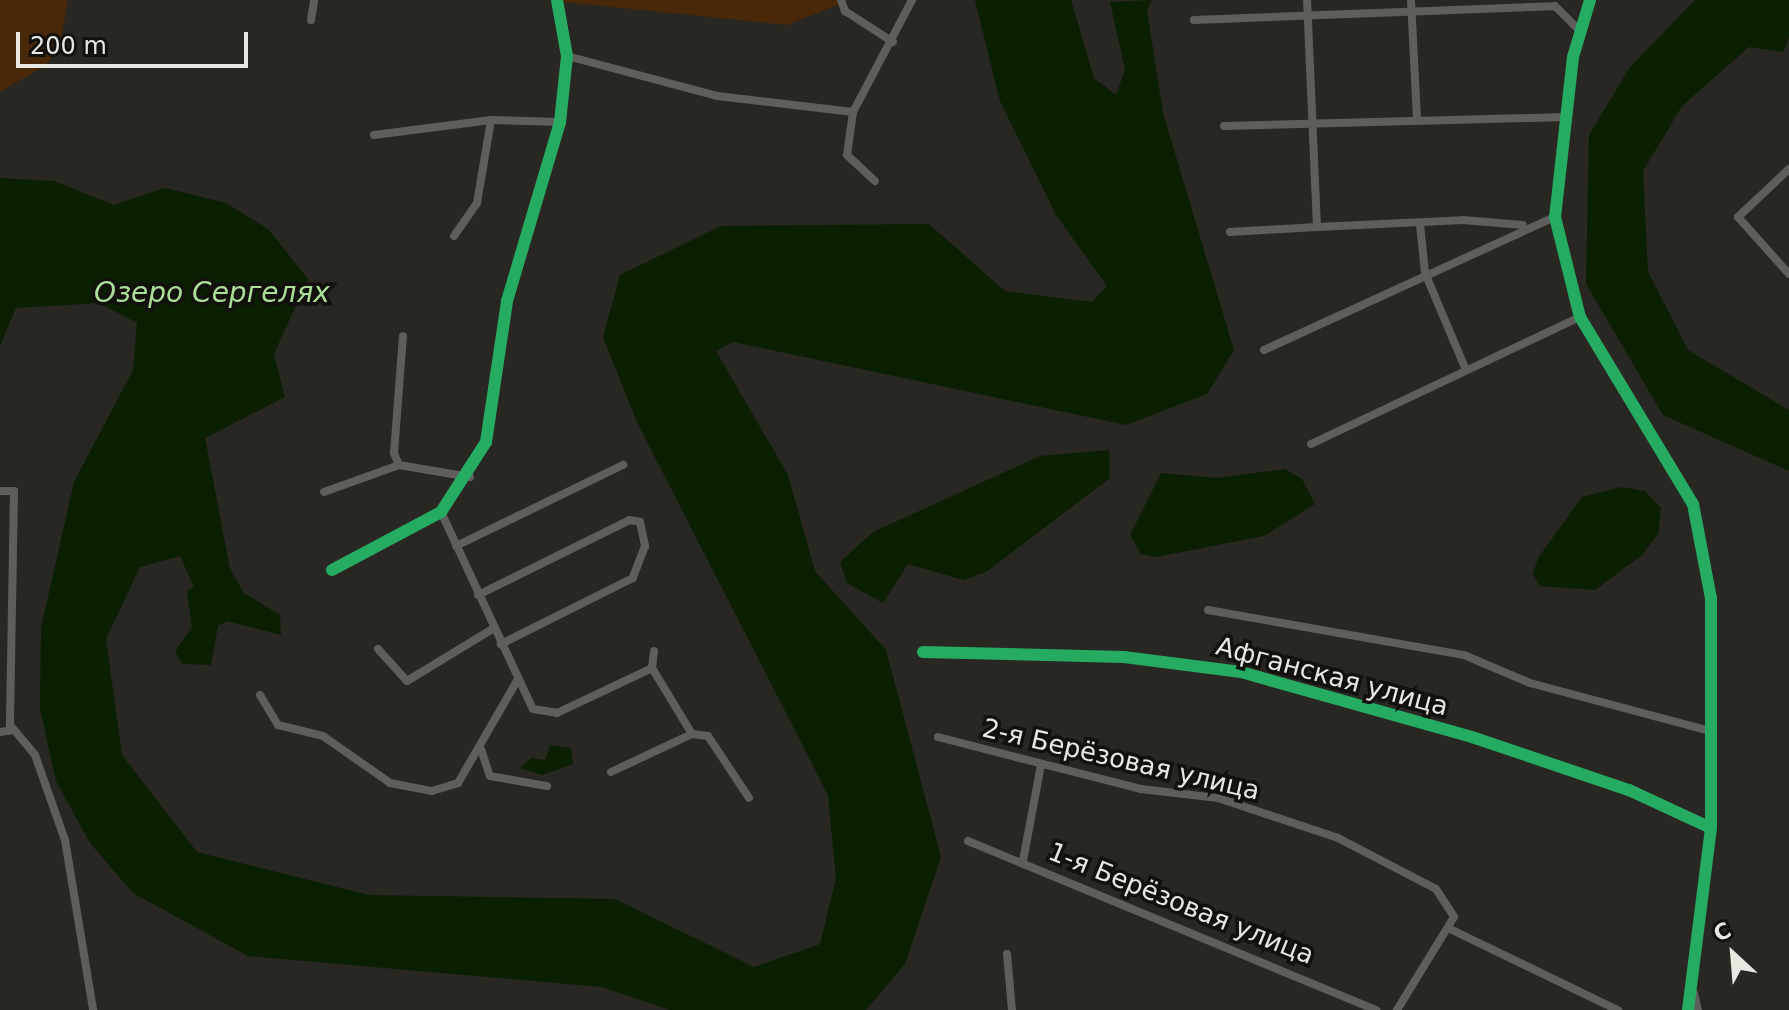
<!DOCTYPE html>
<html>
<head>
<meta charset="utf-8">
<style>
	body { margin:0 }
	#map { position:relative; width:1789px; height:1010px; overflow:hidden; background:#282722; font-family:"DejaVu Sans",sans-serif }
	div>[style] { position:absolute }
	.green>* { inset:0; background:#492809 }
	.water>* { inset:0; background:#0b1f03 }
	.minor>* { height:8px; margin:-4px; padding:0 4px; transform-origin:4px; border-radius:4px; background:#5f5e5a }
	.cycleway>* { height:12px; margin:-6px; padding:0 6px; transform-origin:6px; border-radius:6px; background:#26ab63 }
	span { translate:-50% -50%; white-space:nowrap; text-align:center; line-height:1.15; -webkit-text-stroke:7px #12110d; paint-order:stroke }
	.street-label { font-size:26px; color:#e8e7e0 }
	.water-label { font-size:28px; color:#abde98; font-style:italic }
	.north { position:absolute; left:1693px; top:914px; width:80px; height:80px; -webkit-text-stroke:6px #12110d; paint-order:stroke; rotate:334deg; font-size:22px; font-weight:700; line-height:32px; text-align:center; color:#e8e7e0 }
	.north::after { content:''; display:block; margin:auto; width:28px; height:36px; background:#e8e7e0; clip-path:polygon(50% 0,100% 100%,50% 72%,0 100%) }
	.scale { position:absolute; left:16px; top:32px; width:232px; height:36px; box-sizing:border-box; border:4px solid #e8e7e0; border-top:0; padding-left:10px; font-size:24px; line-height:28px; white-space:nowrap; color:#e8e7e0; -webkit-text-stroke:6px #12110d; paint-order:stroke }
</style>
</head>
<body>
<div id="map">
	<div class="green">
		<i style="clip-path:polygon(0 0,68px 0,60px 46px,46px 65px,0 92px)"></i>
		<i style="clip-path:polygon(545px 0,850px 0,787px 25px)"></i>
	</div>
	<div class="water">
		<i style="clip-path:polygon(975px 0,1071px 0,1094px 78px,1116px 95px,1125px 70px,1110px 2px,1152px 0,1147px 10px,1163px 113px,1234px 350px,1207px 394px,1126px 425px,733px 342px,716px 351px,788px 475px,815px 571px,886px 650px,941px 857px,905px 964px,866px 1010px,670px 1010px,602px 987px,248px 956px,133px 893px,90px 843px,56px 781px,40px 709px,41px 628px,74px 482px,133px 370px,137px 323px,99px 303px,16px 308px,0 346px,0 178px,54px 181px,114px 205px,165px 188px,226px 203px,269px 230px,308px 279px,274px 354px,285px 397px,205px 438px,230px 569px,244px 593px,280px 615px,281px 635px,227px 621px,218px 626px,211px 665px,182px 664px,175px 651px,192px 627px,187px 591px,194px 587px,180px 556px,140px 567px,106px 639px,122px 755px,197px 852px,369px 895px,615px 899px,754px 967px,820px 944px,836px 879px,828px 795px,637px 422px,603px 337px,620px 275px,721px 226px,929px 224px,1005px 291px,1092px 302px,1107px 286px,1056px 215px,1000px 101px)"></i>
		<i style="clip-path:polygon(1695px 0,1789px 0,1789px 37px,1783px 52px,1749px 47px,1682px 106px,1643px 171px,1648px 272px,1688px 350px,1789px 410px,1789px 471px,1663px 415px,1586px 284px,1589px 135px,1630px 67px)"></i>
		<i style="clip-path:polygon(1109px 450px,1110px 478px,986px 572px,963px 580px,908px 564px,883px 603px,847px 583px,840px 562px,873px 532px,1040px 456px)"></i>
		<i style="clip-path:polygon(1285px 469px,1302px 479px,1315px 504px,1264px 536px,1156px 557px,1141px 554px,1130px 535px,1161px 473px,1217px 478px)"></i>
		<i style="clip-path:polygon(1621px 487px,1645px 491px,1661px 508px,1658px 534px,1642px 555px,1595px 590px,1540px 586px,1533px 574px,1538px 558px,1582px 497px)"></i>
		<i style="clip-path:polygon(550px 745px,571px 748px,573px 764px,542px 775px,520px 768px,531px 758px,545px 760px)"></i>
	</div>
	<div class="minor">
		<i style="left:841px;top:0;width:12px;rotate:70deg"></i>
		<i style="left:845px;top:11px;width:57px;rotate:32.9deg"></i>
		<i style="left:1411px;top:0;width:117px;rotate:87.1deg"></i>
		<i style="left:1590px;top:0;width:59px;rotate:106.6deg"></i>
		<i style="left:1573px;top:57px;width:161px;rotate:96.4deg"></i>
		<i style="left:1555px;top:217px;width:103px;rotate:76deg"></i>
		<i style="left:1580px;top:317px;width:218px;rotate:58.9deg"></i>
		<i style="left:1693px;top:504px;width:96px;rotate:79.2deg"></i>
		<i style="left:1711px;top:598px;width:230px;rotate:90deg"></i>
		<i style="left:1711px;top:828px;width:183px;rotate:97.2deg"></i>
		<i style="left:311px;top:20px;width:20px;rotate:-81deg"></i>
		<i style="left:1194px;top:20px;width:361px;rotate:-2.2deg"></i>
		<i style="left:1555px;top:6px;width:34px;rotate:45deg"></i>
		<i style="left:567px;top:56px;width:155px;rotate:14.9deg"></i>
		<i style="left:717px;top:96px;width:137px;rotate:6.7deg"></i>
		<i style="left:853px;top:112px;width:127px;rotate:-62.2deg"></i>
		<i style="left:853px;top:112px;width:43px;rotate:97.9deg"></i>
		<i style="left:847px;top:155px;width:38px;rotate:43deg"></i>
		<i style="left:1224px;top:126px;width:340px;rotate:-1.5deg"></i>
		<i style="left:374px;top:135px;width:118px;rotate:-7.3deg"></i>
		<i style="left:491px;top:120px;width:69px;rotate:1.7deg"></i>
		<i style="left:1789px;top:169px;width:70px;rotate:136.7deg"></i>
		<i style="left:1738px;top:217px;width:76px;rotate:48.2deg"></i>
		<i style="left:1420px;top:224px;width:49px;rotate:84.2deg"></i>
		<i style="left:1425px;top:273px;width:105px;rotate:67.1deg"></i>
		<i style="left:1317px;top:227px;width:146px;rotate:-2.7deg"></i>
		<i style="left:1463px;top:220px;width:60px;rotate:4.8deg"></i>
		<i style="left:1230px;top:232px;width:87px;rotate:-3.3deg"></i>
		<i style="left:1317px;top:227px;width:227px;rotate:-92.5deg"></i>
		<i style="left:454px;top:236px;width:40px;rotate:-55.1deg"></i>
		<i style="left:477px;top:203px;width:84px;rotate:-80.4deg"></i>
		<i style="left:1264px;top:350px;width:320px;rotate:-24.6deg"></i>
		<i style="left:1311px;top:444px;width:297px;rotate:-25.3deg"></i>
		<i style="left:399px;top:465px;width:13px;rotate:-113deg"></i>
		<i style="left:394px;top:453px;width:117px;rotate:-85.6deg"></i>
		<i style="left:0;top:491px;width:14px"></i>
		<i style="left:14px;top:491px;width:234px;rotate:91deg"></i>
		<i style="left:10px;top:725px;width:39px;rotate:50deg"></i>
		<i style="left:35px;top:755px;width:90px;rotate:70.6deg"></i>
		<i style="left:65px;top:840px;width:172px;rotate:80.6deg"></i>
		<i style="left:324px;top:492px;width:80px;rotate:-19.8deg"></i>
		<i style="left:399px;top:465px;width:72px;rotate:9.6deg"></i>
		<i style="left:441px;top:512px;width:217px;rotate:65deg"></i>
		<i style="left:533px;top:709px;width:24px;rotate:9deg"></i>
		<i style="left:557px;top:713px;width:105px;rotate:-25.3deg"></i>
		<i style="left:652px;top:668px;width:17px;rotate:-83deg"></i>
		<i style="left:456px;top:546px;width:186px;rotate:-25.9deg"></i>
		<i style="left:332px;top:570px;width:123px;rotate:-28deg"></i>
		<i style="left:441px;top:512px;width:83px;rotate:-57.3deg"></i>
		<i style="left:486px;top:442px;width:143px;rotate:-81.5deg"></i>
		<i style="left:507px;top:301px;width:187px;rotate:-73.5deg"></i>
		<i style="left:560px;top:122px;width:66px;rotate:-83.9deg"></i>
		<i style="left:567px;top:56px;width:57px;rotate:-100.1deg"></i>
		<i style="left:478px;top:595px;width:169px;rotate:-26.3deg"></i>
		<i style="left:630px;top:520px;width:10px;rotate:11deg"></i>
		<i style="left:640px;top:522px;width:25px;rotate:78deg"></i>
		<i style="left:645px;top:546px;width:34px;rotate:111deg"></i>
		<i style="left:633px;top:578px;width:148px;rotate:153.4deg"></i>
		<i style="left:1208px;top:610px;width:260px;rotate:10deg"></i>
		<i style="left:1464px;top:655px;width:72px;rotate:23deg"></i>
		<i style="left:1530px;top:683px;width:187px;rotate:14.9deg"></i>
		<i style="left:378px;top:649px;width:43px;rotate:47.8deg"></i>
		<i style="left:407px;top:681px;width:102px;rotate:-31.3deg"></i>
		<i style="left:923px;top:652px;width:201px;rotate:1.4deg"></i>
		<i style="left:1124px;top:657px;width:118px;rotate:7.3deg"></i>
		<i style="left:1241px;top:672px;width:240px;rotate:15.7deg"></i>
		<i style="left:1472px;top:737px;width:166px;rotate:18.7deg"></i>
		<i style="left:1629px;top:790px;width:90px;rotate:24.9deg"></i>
		<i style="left:260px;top:695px;width:35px;rotate:59deg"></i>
		<i style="left:278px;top:725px;width:46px;rotate:13.7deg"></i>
		<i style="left:323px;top:736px;width:82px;rotate:35deg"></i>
		<i style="left:390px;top:783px;width:43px;rotate:10.8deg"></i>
		<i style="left:432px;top:791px;width:27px;rotate:-17deg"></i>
		<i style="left:458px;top:783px;width:120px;rotate:-60deg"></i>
		<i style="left:0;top:732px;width:14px;rotate:-8deg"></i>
		<i style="left:692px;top:734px;width:16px;rotate:7deg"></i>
		<i style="left:708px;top:736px;width:74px;rotate:56.5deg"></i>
		<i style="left:938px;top:737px;width:210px;rotate:14.4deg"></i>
		<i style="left:1141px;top:789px;width:78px;rotate:6.7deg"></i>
		<i style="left:1218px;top:798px;width:126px;rotate:18.4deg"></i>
		<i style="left:1338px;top:838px;width:110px;rotate:27.5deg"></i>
		<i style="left:1436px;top:889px;width:33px;rotate:57deg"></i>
		<i style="left:1454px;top:917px;width:109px;rotate:121.5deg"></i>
		<i style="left:481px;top:749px;width:28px;rotate:72deg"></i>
		<i style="left:490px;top:776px;width:58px;rotate:10deg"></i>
		<i style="left:611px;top:772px;width:89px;rotate:-25.1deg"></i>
		<i style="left:692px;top:734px;width:77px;rotate:-121.2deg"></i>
		<i style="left:968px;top:841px;width:442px;rotate:22.5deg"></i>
		<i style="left:1023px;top:861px;width:98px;rotate:-79.4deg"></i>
		<i style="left:1448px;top:928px;width:189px;rotate:25.8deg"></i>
		<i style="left:1007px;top:954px;width:56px;rotate:84.9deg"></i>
		<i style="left:1694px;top:993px;width:17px;rotate:77deg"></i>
	</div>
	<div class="cycleway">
		<i style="left:1590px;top:0;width:59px;rotate:106.6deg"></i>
		<i style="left:1573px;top:57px;width:161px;rotate:96.4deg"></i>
		<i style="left:1555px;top:217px;width:103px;rotate:76deg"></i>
		<i style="left:1580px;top:317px;width:218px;rotate:58.9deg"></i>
		<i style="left:1693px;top:504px;width:96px;rotate:79.2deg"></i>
		<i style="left:1711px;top:598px;width:230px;rotate:90deg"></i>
		<i style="left:1711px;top:828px;width:183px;rotate:97.2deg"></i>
		<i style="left:332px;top:570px;width:123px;rotate:-28deg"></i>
		<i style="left:441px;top:512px;width:83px;rotate:-57.3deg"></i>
		<i style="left:486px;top:442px;width:143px;rotate:-81.5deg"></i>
		<i style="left:507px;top:301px;width:187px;rotate:-73.5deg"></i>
		<i style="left:560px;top:122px;width:66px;rotate:-83.9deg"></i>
		<i style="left:567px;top:56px;width:57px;rotate:-100.1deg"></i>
		<i style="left:923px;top:652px;width:201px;rotate:1.4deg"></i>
		<i style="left:1124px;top:657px;width:118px;rotate:7.3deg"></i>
		<i style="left:1241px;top:672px;width:240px;rotate:15.7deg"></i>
		<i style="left:1472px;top:737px;width:166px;rotate:18.7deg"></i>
		<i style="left:1629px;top:790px;width:90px;rotate:24.9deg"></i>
	</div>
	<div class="street-label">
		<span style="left:1332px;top:677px;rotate:15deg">Афганская улица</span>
		<span style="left:1121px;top:760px;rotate:13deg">2-я Берёзовая улица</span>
		<span style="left:1181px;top:904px;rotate:22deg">1-я Берёзовая улица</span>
	</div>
	<div class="water-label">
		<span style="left:212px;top:293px">Озеро Сергелях</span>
	</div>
	<div class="north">С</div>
	<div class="scale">200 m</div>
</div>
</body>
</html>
